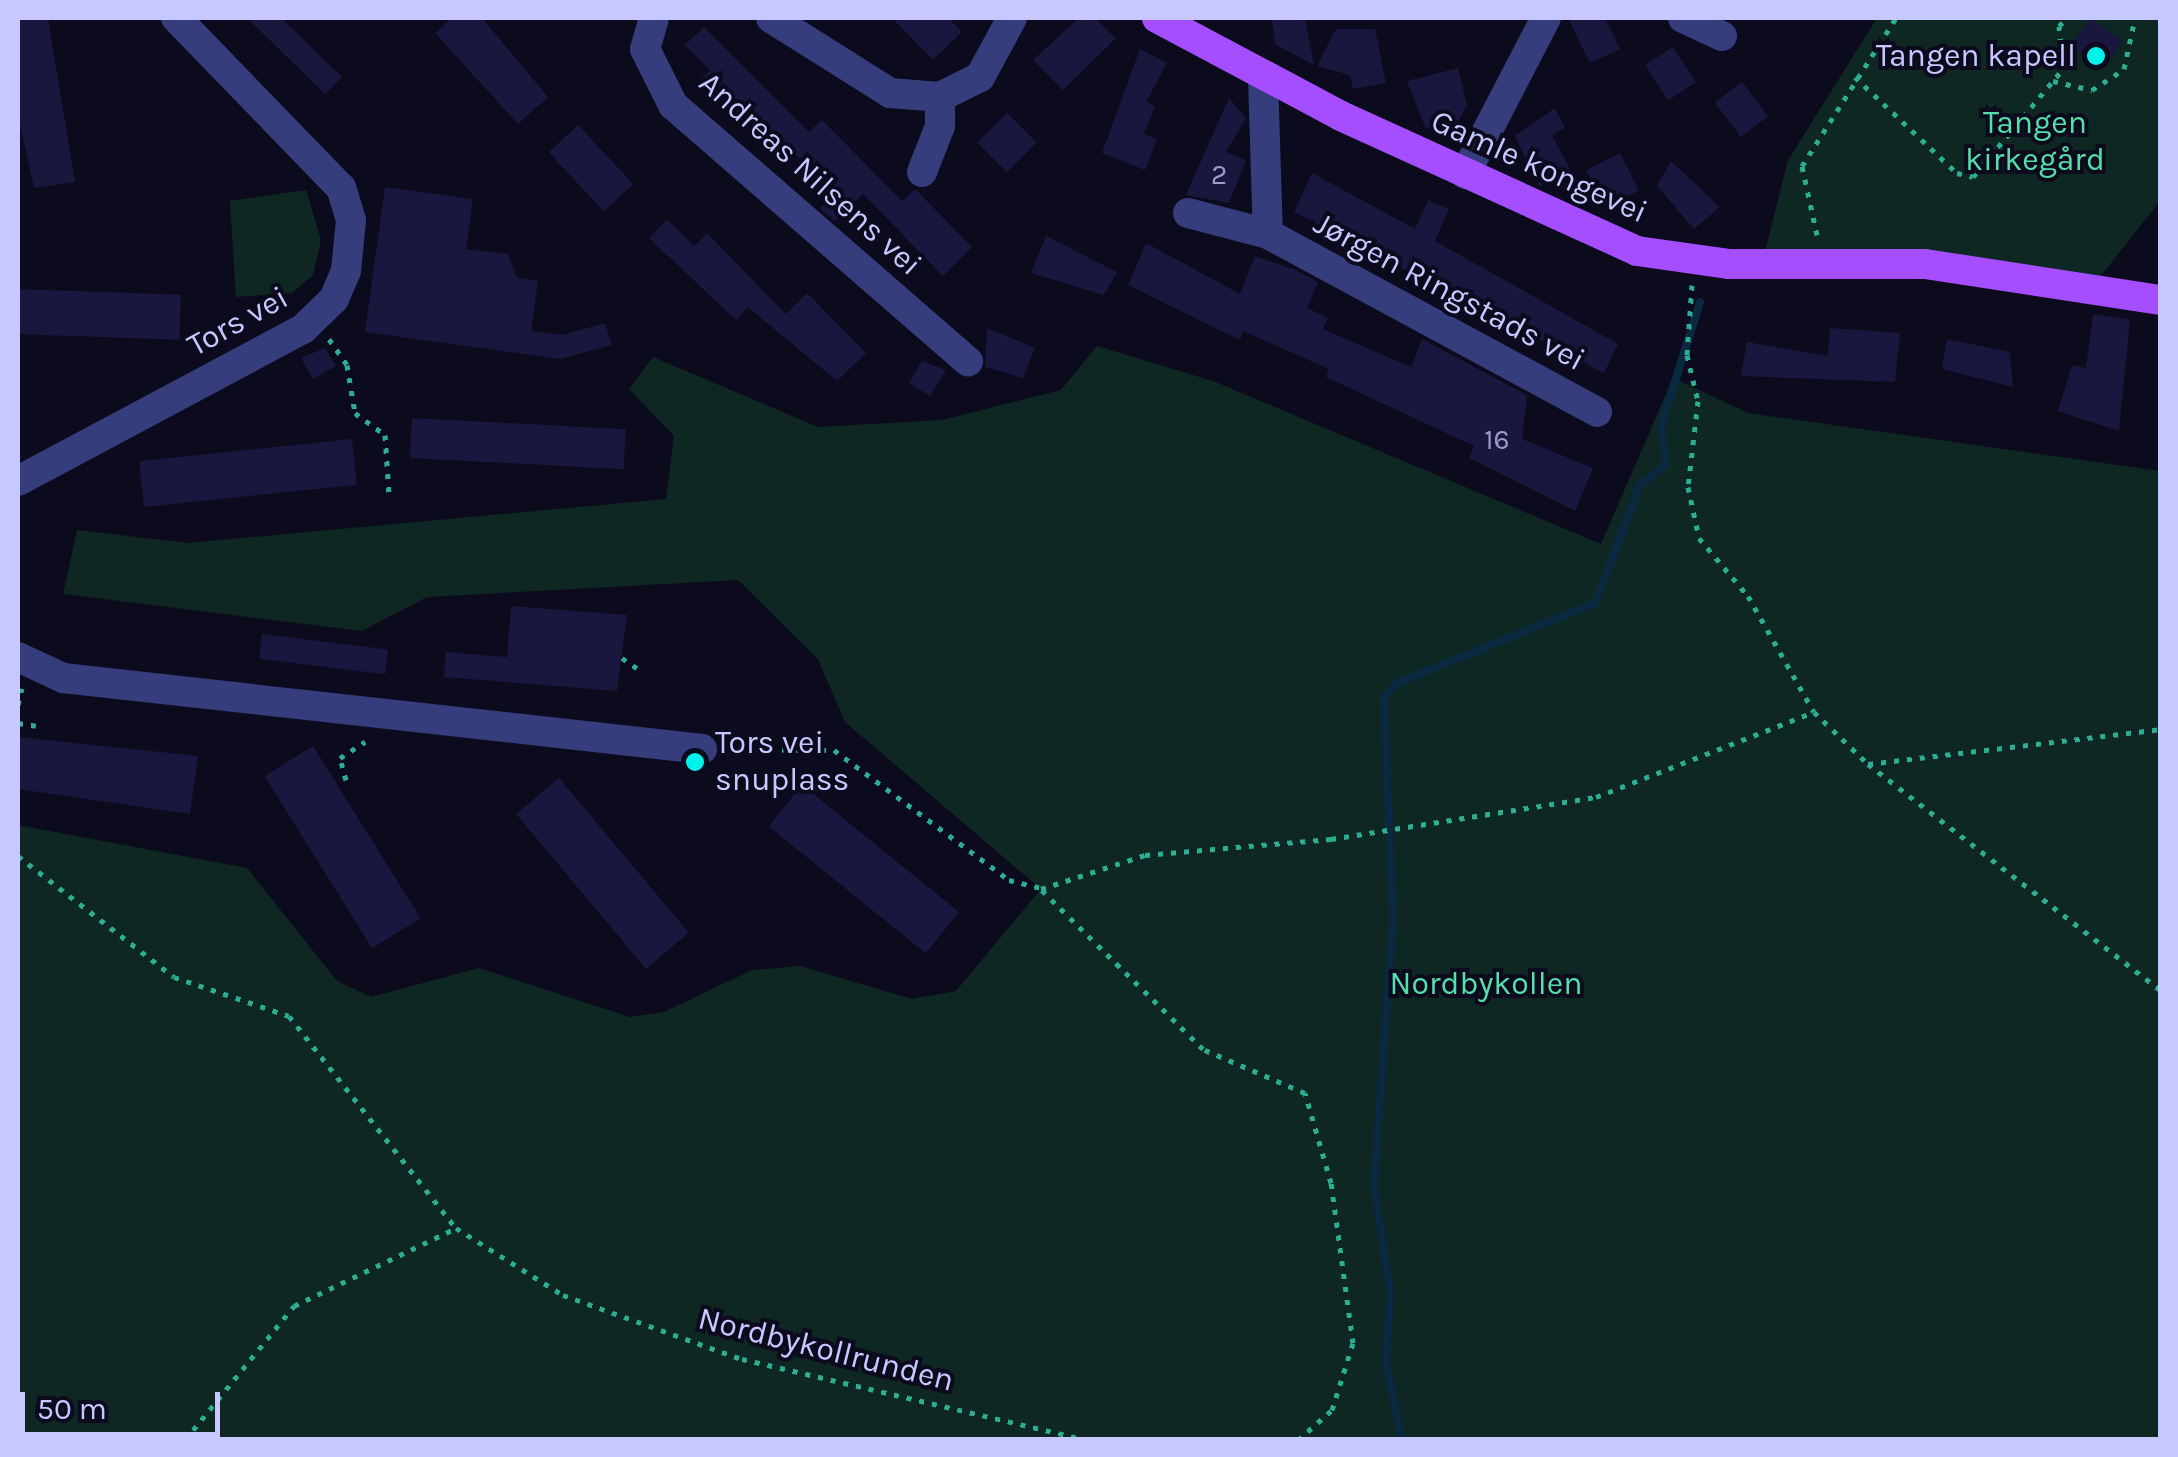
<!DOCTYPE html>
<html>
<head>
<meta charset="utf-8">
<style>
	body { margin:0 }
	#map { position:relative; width:2178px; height:1457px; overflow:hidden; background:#0c0b1d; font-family:Karla,sans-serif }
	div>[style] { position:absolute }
	.green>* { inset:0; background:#0e2723 }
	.stream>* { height:8px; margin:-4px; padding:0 4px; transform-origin:4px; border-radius:4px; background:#0b2841 }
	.building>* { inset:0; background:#1a173e; transform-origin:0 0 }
	.path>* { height:5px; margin-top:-2.5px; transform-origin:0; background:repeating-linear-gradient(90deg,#2cae95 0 5px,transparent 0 13px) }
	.minor>* { height:30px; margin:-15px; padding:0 15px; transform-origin:15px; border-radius:15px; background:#363d7c }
	.major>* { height:30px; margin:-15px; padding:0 15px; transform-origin:15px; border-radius:15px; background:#a54eff }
	.dots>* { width:28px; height:28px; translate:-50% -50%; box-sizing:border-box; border:5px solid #0c0b1d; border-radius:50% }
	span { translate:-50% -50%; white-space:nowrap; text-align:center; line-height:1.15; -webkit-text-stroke:8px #0c0b1d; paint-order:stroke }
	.number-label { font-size:28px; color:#9c9ccf }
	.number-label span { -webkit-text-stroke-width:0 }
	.poi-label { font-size:32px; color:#c7c8ff }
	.right { translate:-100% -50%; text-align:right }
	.left { translate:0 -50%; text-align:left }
	.park-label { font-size:32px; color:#54dea9 }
	.street-label { font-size:32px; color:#c7c8ff }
	.frame { position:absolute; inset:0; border:20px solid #c7c8ff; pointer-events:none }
	.scale { position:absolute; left:20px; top:1392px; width:200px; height:45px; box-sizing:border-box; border:5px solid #c7c8ff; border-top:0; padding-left:12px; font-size:30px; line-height:35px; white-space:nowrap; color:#c7c8ff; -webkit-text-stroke:8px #0c0b1d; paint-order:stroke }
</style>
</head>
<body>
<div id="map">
	<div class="green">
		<i style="clip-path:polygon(1877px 18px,2160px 18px,2160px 201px,2100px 277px,1765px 252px,1788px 160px)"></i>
		<i style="clip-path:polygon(306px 190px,321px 240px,313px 275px,292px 293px,236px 297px,230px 201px)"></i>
		<i style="clip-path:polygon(1097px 346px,1213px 381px,1601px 544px,1673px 378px,1748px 413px,2160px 471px,2160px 1439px,18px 1439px,18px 825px,247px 868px,337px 981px,371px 997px,479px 968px,630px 1017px,664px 1012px,752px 970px,800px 966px,912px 999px,956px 991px,1041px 889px,845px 722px,818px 659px,738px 580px,427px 597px,362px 631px,63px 594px,77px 530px,188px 543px,666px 499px,674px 436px,629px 389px,653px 357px,818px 427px,942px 420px,1061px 390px)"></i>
	</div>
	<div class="stream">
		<i style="left:1402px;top:1440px;width:77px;rotate:-102deg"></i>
		<i style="left:1386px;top:1365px;width:73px;rotate:-86.9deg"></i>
		<i style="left:1390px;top:1292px;width:108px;rotate:-98.5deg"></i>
		<i style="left:1374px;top:1185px;width:264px;rotate:-85.9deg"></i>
		<i style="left:1393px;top:922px;width:224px;rotate:-92.3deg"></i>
		<i style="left:1384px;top:698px;width:20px;rotate:-49deg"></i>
		<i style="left:1397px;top:683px;width:214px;rotate:-22deg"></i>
		<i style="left:1595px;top:603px;width:126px;rotate:-69.1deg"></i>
		<i style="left:1640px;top:485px;width:33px;rotate:-38deg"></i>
		<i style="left:1666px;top:465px;width:39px;rotate:-97deg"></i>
		<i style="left:1661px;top:426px;width:130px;rotate:-72.5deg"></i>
	</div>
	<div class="building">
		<i style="clip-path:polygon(18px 18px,48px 18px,75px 182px,34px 188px,18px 115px)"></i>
		<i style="clip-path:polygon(247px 18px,281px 18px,342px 77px,325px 94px)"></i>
		<i style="clip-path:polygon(452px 18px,482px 18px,548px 97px,518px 124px,435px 33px)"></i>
		<i style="clip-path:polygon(892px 18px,948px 18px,962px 32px,933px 60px)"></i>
		<i style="clip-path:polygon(1079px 18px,1094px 18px,1116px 38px,1063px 90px,1033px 60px)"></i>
		<i style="clip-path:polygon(1271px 18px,1305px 18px,1314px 65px,1276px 45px)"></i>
		<i style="clip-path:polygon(1568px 18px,1605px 18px,1620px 49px,1590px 63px)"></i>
		<i style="left:2090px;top:18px;width:40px;height:34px;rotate:35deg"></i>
		<i style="clip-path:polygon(704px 27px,809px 132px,822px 120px,902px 201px,915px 189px,972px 247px,943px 276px,863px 194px,835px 221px,820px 208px,836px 192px,768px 129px,758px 139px,700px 80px,710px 70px,685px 45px)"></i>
		<i style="clip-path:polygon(1336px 29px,1375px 29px,1386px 83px,1353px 89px,1350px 75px,1317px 66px)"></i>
		<i style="left:1673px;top:47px;width:42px;height:33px;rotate:57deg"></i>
		<i style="clip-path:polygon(1140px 49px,1167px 63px,1146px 102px,1155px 106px,1144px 134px,1157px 139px,1145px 170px,1102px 153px)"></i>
		<i style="clip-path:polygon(1458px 68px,1467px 105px,1459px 120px,1426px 129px,1407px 81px)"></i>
		<i style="left:1742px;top:82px;width:43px;height:34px;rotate:53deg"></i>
		<i style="clip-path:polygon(1229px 98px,1246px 118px,1226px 152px,1246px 160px,1229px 203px,1186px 195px)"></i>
		<i style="clip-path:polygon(1555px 108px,1565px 128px,1552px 135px,1570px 169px,1539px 186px,1515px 136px)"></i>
		<i style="left:1007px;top:113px;width:42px;height:42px;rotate:45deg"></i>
		<i style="left:578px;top:125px;width:81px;height:40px;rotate:47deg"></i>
		<i style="left:1620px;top:153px;width:42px;height:38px;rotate:63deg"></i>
		<i style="clip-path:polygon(1671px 161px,1720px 207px,1694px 229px,1657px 186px)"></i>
		<i style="clip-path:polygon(1312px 173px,1415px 229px,1428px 200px,1449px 209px,1435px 241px,1618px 344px,1604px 373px,1294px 212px)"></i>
		<i style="clip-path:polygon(385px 187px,473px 199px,466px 249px,508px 254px,517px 278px,538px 281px,531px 331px,563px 335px,605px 323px,612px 345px,560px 359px,365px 332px)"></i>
		<i style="clip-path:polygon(667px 219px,694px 246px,707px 233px,786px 314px,807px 293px,866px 353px,837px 381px,748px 307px,736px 320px,649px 238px)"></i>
		<i style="clip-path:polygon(1046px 236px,1117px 272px,1104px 295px,1031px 273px)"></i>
		<i style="clip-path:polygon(1146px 243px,1240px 294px,1255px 256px,1295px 270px,1318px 282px,1307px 308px,1328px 318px,1323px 329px,1411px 367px,1422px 339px,1527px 395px,1522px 439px,1593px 468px,1575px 511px,1469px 458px,1474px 446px,1326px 377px,1329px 369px,1243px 331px,1240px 340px,1128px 285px)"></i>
		<i style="left:18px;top:289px;width:163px;height:45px;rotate:2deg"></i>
		<i style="clip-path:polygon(2093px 314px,2130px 320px,2119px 431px,2058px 411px,2072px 365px,2086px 368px)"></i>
		<i style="clip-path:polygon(987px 328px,1035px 348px,1023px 378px,985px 367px)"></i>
		<i style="clip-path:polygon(1830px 328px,1900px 333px,1895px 382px,1741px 376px,1747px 342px,1828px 356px)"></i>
		<i style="clip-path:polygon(1947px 339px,2010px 352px,2013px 387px,1942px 369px)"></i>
		<i style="clip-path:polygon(325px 348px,336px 366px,313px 379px,301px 358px)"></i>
		<i style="clip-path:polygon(922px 361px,946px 370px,930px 396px,909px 383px)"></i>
		<i style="left:412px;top:418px;width:214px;height:40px;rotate:3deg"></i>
		<i style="left:352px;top:439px;width:46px;height:214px;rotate:84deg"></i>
		<i style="clip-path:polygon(511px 606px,627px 615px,617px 691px,444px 677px,446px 652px,507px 657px)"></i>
		<i style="left:262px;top:634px;width:127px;height:25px;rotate:7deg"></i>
		<i style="clip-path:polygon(18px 737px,198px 756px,190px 814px,18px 789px)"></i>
		<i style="left:313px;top:746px;width:203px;height:57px;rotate:58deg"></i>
		<i style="left:559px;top:778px;width:202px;height:56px;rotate:50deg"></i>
		<i style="left:802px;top:785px;width:202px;height:53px;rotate:39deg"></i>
	</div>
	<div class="path">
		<i style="left:1855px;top:77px;width:140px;rotate:43.3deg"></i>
		<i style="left:1957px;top:173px;width:16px;rotate:14deg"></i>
		<i style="left:1973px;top:177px;width:141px;rotate:-50.2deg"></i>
		<i style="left:2063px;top:69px;width:43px;rotate:-95.3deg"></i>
		<i style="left:2059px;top:26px;width:11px;rotate:-45deg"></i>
		<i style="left:2053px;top:81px;width:40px;rotate:13deg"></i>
		<i style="left:2092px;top:90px;width:38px;rotate:-33deg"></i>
		<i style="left:2124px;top:69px;width:52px;rotate:-77.8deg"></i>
		<i style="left:1817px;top:235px;width:71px;rotate:-102.3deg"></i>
		<i style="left:1802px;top:166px;width:175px;rotate:-57.6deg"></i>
		<i style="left:1692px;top:285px;width:70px;rotate:94.1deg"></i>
		<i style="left:1687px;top:355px;width:47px;rotate:76.6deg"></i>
		<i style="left:1698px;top:401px;width:87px;rotate:96.6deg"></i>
		<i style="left:1688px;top:487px;width:52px;rotate:77.8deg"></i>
		<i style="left:1699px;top:538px;width:76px;rotate:49.8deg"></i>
		<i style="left:1748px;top:596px;width:133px;rotate:60.4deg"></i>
		<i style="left:329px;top:339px;width:32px;rotate:55deg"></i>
		<i style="left:347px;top:365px;width:49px;rotate:80.5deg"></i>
		<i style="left:355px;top:413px;width:37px;rotate:36deg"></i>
		<i style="left:385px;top:435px;width:58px;rotate:86.1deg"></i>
		<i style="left:622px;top:658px;width:18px;rotate:34deg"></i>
		<i style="left:18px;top:705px;width:17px;rotate:-77deg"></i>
		<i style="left:18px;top:723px;width:18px;rotate:9deg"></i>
		<i style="left:730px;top:749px;width:104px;rotate:0.6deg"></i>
		<i style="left:834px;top:750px;width:218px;rotate:36.6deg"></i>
		<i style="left:1009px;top:880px;width:32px;rotate:14deg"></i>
		<i style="left:1868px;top:764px;width:369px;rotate:37.7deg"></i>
		<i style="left:346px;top:780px;width:23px;rotate:-105deg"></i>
		<i style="left:340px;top:758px;width:30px;rotate:-33deg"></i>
		<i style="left:18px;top:856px;width:197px;rotate:37.8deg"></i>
		<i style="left:174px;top:977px;width:121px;rotate:18.7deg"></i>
		<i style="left:289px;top:1016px;width:270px;rotate:51.8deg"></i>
		<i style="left:456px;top:1228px;width:126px;rotate:32.1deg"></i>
		<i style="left:563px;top:1295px;width:190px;rotate:19.7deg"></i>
		<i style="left:742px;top:1359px;width:355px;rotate:13.2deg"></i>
		<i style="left:185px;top:1440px;width:173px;rotate:-50.9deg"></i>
		<i style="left:294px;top:1306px;width:180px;rotate:-25.7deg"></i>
		<i style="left:1298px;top:1440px;width:45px;rotate:-41.4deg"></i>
		<i style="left:1332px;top:1410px;width:70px;rotate:-72.6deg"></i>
		<i style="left:1353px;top:1343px;width:162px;rotate:-97.8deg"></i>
		<i style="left:1331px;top:1183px;width:94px;rotate:-106.1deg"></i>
		<i style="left:1305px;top:1093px;width:111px;rotate:-156.7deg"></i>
		<i style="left:1203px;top:1049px;width:228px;rotate:-135.4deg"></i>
		<i style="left:1041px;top:889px;width:109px;rotate:-18.1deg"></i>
		<i style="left:1145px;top:855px;width:187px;rotate:-4.9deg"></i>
		<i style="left:1331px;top:839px;width:268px;rotate:-9deg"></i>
		<i style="left:1596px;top:797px;width:234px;rotate:-21.3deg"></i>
		<i style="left:1814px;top:712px;width:75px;rotate:43.9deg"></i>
		<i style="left:1868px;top:764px;width:294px;rotate:-6.8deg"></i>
	</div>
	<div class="minor">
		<i style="left:654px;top:18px;width:32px;rotate:106deg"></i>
		<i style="left:645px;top:49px;width:63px;rotate:63.4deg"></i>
		<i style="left:673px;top:105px;width:391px;rotate:41deg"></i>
		<i style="left:771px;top:18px;width:141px;rotate:32.2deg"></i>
		<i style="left:890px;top:93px;width:50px;rotate:4.6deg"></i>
		<i style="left:940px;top:97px;width:45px;rotate:-26.6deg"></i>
		<i style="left:980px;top:77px;width:67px;rotate:-61.5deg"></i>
		<i style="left:1683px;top:18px;width:43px;rotate:24.8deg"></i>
		<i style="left:1263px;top:78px;width:156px;rotate:88.2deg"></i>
		<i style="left:1268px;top:234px;width:374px;rotate:28.4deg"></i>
		<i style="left:922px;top:172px;width:49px;rotate:-68.6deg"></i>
		<i style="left:940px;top:126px;width:29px;rotate:-90deg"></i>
		<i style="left:1465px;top:174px;width:176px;rotate:-62.6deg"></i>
		<i style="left:1188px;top:213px;width:83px;rotate:14.7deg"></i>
		<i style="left:18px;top:481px;width:323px;rotate:-28.1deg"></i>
		<i style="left:303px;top:329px;width:43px;rotate:-44.1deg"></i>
		<i style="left:334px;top:299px;width:30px;rotate:-67deg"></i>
		<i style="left:346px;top:271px;width:51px;rotate:-84.4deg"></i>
		<i style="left:351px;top:220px;width:34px;rotate:-107deg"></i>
		<i style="left:341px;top:188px;width:237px;rotate:-134.1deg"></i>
		<i style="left:18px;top:657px;width:50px;rotate:25deg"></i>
		<i style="left:63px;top:678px;width:643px;rotate:6.34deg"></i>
	</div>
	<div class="major">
		<i style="left:1157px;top:18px;width:208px;rotate:28deg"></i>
		<i style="left:1341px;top:116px;width:325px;rotate:24.5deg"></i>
		<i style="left:1637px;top:251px;width:92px;rotate:8.1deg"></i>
		<i style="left:1728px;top:264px;width:197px"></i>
		<i style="left:1925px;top:264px;width:238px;rotate:8.7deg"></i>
	</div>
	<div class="dots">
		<i style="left:2096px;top:56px;background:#00f2ea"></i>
		<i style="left:695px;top:762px;background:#00f2ea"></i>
	</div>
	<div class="number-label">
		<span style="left:1219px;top:175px">2</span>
		<span style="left:1497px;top:440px">16</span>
	</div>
	<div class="poi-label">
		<span class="right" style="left:2076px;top:56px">Tangen kapell</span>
		<span class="left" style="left:715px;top:762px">Tors vei<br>snuplass</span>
	</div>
	<div class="park-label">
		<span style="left:2035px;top:142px">Tangen<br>kirkegård</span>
		<span style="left:1486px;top:984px">Nordbykollen</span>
	</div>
	<div class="street-label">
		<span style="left:1539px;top:167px;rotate:24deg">Gamle kongevei</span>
		<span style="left:810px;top:174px;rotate:42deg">Andreas Nilsens vei</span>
		<span style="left:1449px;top:292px;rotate:28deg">Jørgen Ringstads vei</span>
		<span style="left:238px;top:322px;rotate:-29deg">Tors vei</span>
		<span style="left:826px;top:1350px;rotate:14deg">Nordbykollrunden</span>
	</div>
	<div class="frame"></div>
	<div class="scale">50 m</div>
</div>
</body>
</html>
